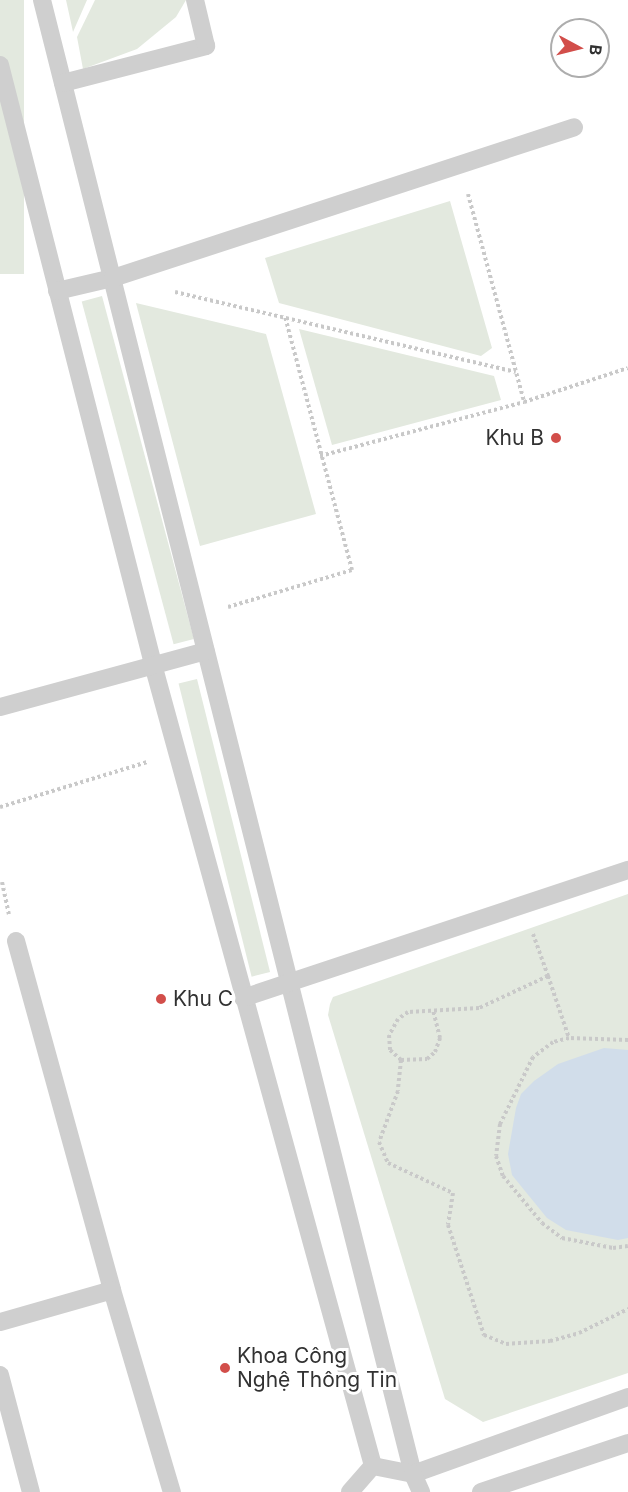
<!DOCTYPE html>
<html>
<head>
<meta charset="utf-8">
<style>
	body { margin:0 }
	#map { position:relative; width:628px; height:1492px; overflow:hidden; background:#fff; font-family:Inter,sans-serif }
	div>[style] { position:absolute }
	.green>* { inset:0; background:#e3e9df; transform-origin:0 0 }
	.water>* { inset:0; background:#d1ddea }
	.path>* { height:4px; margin-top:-2px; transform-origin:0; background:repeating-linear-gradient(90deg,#c9c9c9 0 3px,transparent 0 6px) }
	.lane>* { height:18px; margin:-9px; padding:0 9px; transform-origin:9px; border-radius:9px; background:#cfcfcf }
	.dots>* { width:16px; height:16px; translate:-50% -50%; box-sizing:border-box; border:3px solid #fff; border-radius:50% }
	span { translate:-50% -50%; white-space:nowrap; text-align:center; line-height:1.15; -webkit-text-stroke:6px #fff; paint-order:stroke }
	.poi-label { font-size:21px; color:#323232 }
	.right { translate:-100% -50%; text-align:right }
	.left { translate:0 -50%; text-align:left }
	.north { position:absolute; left:550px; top:18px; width:60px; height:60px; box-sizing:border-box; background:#fff; border:2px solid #adadad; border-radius:50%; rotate:97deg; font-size:16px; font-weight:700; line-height:24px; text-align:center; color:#323232 }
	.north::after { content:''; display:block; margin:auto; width:21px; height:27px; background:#d24e4a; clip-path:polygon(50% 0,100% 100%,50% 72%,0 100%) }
</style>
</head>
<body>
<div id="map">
	<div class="green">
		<i style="left:0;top:0;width:24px;height:274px"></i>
		<i style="clip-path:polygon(66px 0,87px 0,73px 32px)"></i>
		<i style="clip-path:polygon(95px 0,186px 0,176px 17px,137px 49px,83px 69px,77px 37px)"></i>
		<i style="clip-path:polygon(450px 201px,492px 348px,481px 356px,279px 303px,265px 258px)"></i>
		<i style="left:102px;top:296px;width:355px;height:21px;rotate:75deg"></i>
		<i style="clip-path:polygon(136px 303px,266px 334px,316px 514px,200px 546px)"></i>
		<i style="clip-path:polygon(299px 329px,494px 376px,501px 400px,332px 445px)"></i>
		<i style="left:197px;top:679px;width:302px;height:19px;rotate:76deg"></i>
		<i style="clip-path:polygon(628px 894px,628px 1373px,483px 1422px,445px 1399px,328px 1015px,330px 1004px,333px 997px)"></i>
	</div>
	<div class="water">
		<i style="clip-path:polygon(604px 1048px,628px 1050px,628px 1238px,618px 1240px,566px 1230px,547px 1218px,512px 1175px,508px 1154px,516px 1108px,521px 1094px,534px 1081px,558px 1064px)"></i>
	</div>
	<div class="path">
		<i style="left:468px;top:194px;width:215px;rotate:74.9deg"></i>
		<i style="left:175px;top:292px;width:350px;rotate:13.2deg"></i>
		<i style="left:320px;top:456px;width:211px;rotate:-14.8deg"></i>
		<i style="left:524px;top:402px;width:109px;rotate:-18.1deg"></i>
		<i style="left:228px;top:607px;width:129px;rotate:-16.6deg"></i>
		<i style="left:352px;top:570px;width:262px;rotate:-104.8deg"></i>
		<i style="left:0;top:807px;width:154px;rotate:-17deg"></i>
		<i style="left:2px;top:882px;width:33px;rotate:78deg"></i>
		<i style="left:533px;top:934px;width:45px;rotate:70.3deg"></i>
		<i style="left:548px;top:976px;width:76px;rotate:155.1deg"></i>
		<i style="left:479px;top:1008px;width:71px;rotate:176.8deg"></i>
		<i style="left:408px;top:1012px;width:12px;rotate:145deg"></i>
		<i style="left:398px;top:1019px;width:18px;rotate:119deg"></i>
		<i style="left:389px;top:1035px;width:15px;rotate:86deg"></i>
		<i style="left:390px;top:1050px;width:15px;rotate:42deg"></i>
		<i style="left:401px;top:1060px;width:31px;rotate:96deg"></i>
		<i style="left:398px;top:1091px;width:54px;rotate:110.4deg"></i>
		<i style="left:379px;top:1142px;width:23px;rotate:67deg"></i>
		<i style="left:388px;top:1163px;width:72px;rotate:24.8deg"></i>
		<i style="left:453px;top:1193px;width:32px;rotate:99deg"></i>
		<i style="left:448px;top:1225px;width:116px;rotate:71.9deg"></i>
		<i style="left:484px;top:1335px;width:24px;rotate:22deg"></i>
		<i style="left:506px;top:1344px;width:44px;rotate:-3.9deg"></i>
		<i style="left:550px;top:1341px;width:30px;rotate:-15deg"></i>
		<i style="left:579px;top:1333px;width:55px;rotate:-26.1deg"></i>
		<i style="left:548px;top:976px;width:65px;rotate:71.3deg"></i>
		<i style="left:628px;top:1040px;width:59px;rotate:-178.1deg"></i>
		<i style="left:569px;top:1038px;width:16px;rotate:166deg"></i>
		<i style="left:553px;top:1042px;width:25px;rotate:143deg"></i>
		<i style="left:533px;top:1057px;width:75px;rotate:116.2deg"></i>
		<i style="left:500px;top:1124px;width:32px;rotate:97deg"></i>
		<i style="left:496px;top:1156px;width:21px;rotate:71deg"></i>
		<i style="left:503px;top:1176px;width:61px;rotate:50.3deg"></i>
		<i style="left:542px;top:1223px;width:25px;rotate:37deg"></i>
		<i style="left:562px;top:1238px;width:52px;rotate:11.1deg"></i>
		<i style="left:613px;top:1248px;width:15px;rotate:-8deg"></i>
		<i style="left:401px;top:1060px;width:26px;rotate:-2deg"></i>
		<i style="left:427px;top:1059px;width:11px;rotate:-41deg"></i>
		<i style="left:435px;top:1052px;width:15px;rotate:-70deg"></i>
		<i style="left:440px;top:1038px;width:29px;rotate:-104deg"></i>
	</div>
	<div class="lane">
		<i style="left:42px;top:0;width:1520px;rotate:75.87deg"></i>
		<i style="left:413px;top:1474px;width:228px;rotate:-19.7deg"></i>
		<i style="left:0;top:65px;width:622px;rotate:75.67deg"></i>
		<i style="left:154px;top:668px;width:828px;rotate:74.65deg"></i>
		<i style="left:63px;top:83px;width:148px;rotate:-14.5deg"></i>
		<i style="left:206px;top:46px;width:47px;rotate:-103.4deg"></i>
		<i style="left:57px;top:291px;width:57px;rotate:-13.1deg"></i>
		<i style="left:113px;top:278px;width:485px;rotate:-18.1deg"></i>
		<i style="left:0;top:707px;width:213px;rotate:-15.2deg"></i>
		<i style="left:16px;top:941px;width:362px;rotate:74.6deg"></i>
		<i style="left:112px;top:1290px;width:211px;rotate:73.5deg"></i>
		<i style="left:243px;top:998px;width:406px;rotate:-18.4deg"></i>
		<i style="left:0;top:1322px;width:116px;rotate:-15.9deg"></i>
		<i style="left:0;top:1375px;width:121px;rotate:75.2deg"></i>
		<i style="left:350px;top:1492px;width:35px;rotate:-49deg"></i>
		<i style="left:373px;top:1466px;width:41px;rotate:11.3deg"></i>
		<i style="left:413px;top:1474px;width:20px;rotate:66deg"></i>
		<i style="left:481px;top:1492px;width:155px;rotate:-18.4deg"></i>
	</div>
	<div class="dots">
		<i style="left:556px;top:438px;background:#d24e4a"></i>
		<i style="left:161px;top:999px;background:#d24e4a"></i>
		<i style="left:225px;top:1368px;background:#d24e4a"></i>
	</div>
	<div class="poi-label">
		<span class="right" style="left:544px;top:438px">Khu B</span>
		<span class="left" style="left:173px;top:999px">Khu C</span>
		<span class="left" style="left:237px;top:1368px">Khoa Công<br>Nghệ Thông Tin</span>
	</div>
	<div class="north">B</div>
</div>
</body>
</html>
